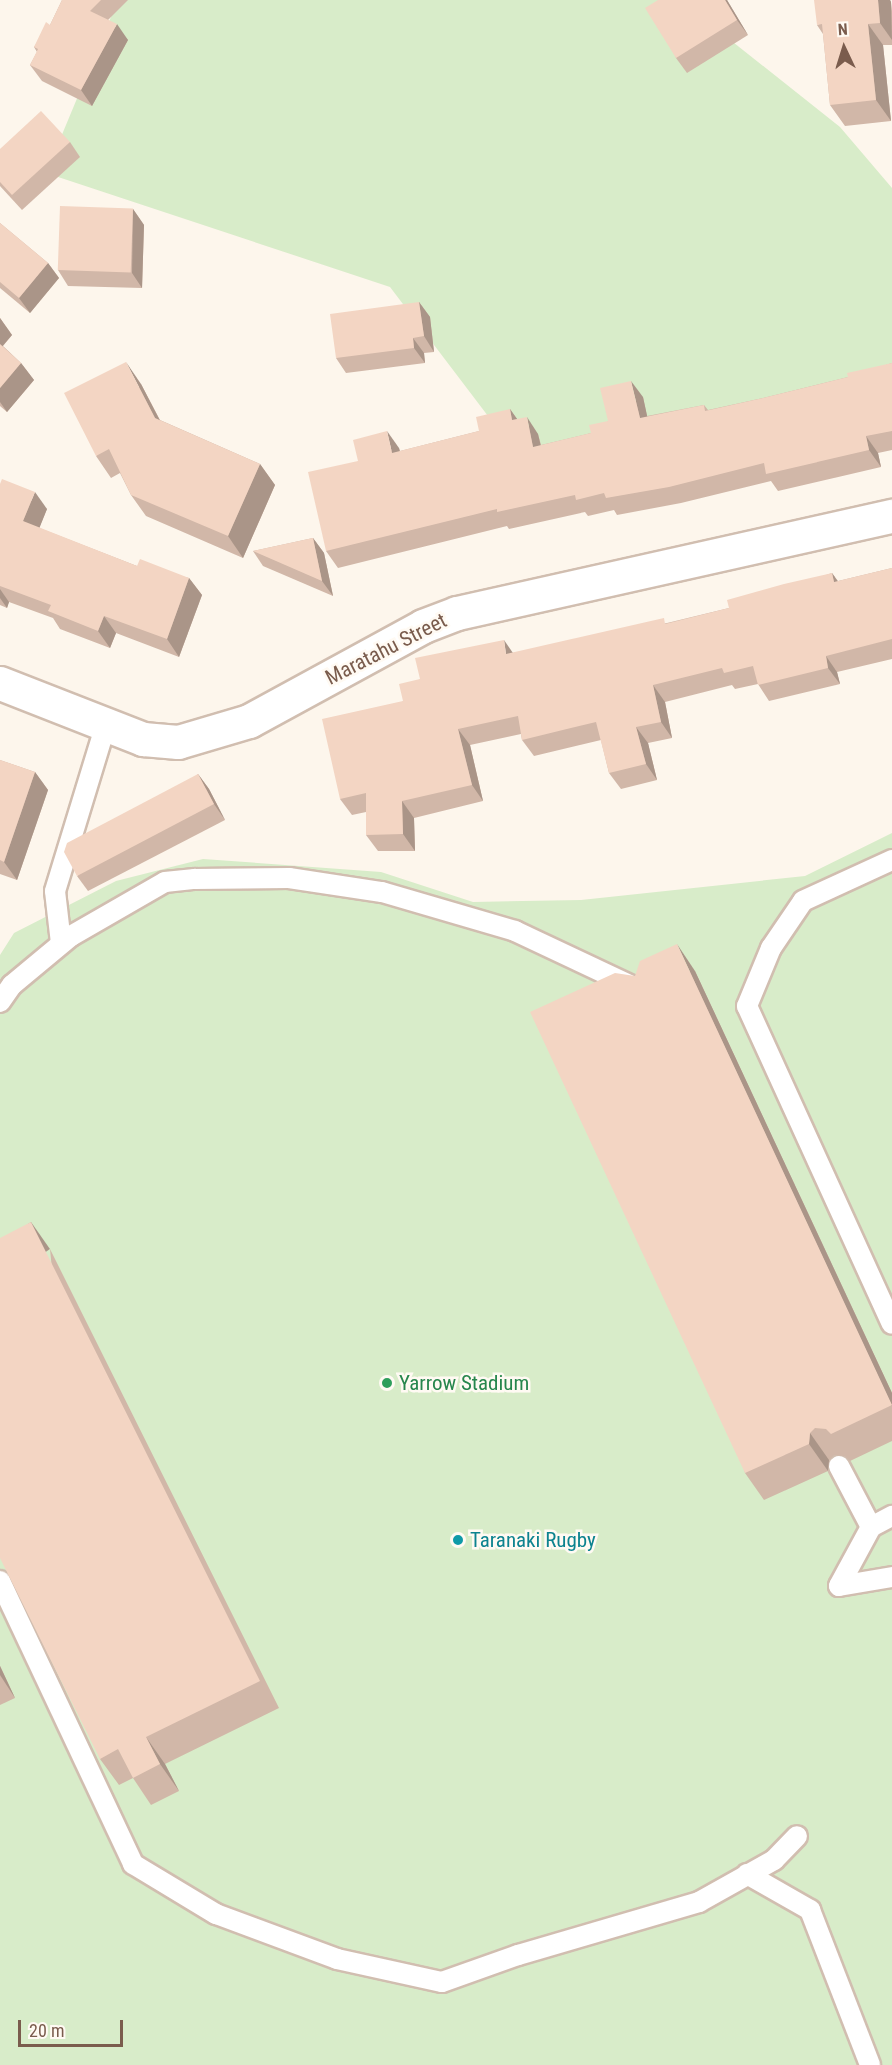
<!DOCTYPE html>
<html>
<head>
<meta charset="utf-8">
<style>
	body { margin:0 }
	#map { position:relative; width:892px; height:2065px; overflow:hidden; background:#fdf6ec; font-family:"Roboto Condensed",sans-serif }
	div>[style] { position:absolute }
	.green>* { inset:0; background:#d8ecc9 }
	.roads { filter:drop-shadow(2px 0 #d1beb0) drop-shadow(-2px 0 #d1beb0) drop-shadow(0 2px #d1beb0) drop-shadow(0 -2px #d1beb0) }
	.service>* { height:20px; margin:-10px; padding:0 10px; transform-origin:10px; border-radius:10px; background:#fff }
	.minor>* { height:33px; margin:-16.5px; padding:0 16.5px; transform-origin:16.5px; border-radius:16.5px; background:#fff }
	.wall>* { inset:0; background:#d1b7a8 }
	.shaded-wall>* { inset:0; background:#aa9588; transform-origin:0 0 }
	.building>* { inset:0; background:#f3d5c3; transform-origin:0 0 }
	.dots>* { width:16px; height:16px; translate:-50% -50%; box-sizing:border-box; border:3px solid #fffaf3; border-radius:50% }
	span { translate:-50% -50%; white-space:nowrap; text-align:center; line-height:1.15; -webkit-text-stroke:5px #fffaf3; paint-order:stroke }
	.street-label { font-size:21px; color:#7a5c4d }
	.leisure-label { font-size:21px; color:#27864d }
	.left { translate:0 -50%; text-align:left }
	.culture-label { font-size:21px; color:#0d838f }
	.north { position:absolute; left:814px; top:18px; width:60px; height:60px; -webkit-text-stroke:4px #fffaf3; paint-order:stroke; rotate:356deg; font-size:16px; font-weight:700; line-height:24px; text-align:center; color:#7a5c4d }
	.north::after { content:''; display:block; margin:auto; width:21px; height:27px; background:#7a5c4d; clip-path:polygon(50% 0,100% 100%,50% 72%,0 100%) }
	.scale { position:absolute; left:18px; top:2020px; width:105px; height:27px; box-sizing:border-box; border:3px solid #7a5c4d; border-top:0; padding-left:8px; font-size:18px; line-height:21px; white-space:nowrap; color:#7a5c4d; -webkit-text-stroke:4px #fffaf3; paint-order:stroke }
</style>
</head>
<body>
<div id="map">
	<div class="green">
		<i style="clip-path:polygon(118px 0,680px 0,840px 127px,892px 188px,892px 421px,529px 470px,390px 287px,46px 173px)"></i>
		<i style="clip-path:polygon(892px 833px,892px 2065px,0 2065px,0 955px,14px 933px,116px 881px,203px 859px,381px 872px,473px 902px,581px 900px,805px 876px)"></i>
	</div>
	<div class="roads">
		<div class="service">
			<i style="left:892px;top:860px;width:98px;rotate:155.3deg"></i>
			<i style="left:803px;top:901px;width:57px;rotate:124.2deg"></i>
			<i style="left:771px;top:948px;width:63px;rotate:112.5deg"></i>
			<i style="left:747px;top:1006px;width:349px;rotate:65.5deg"></i>
			<i style="left:61px;top:943px;width:52px;rotate:-96.6deg"></i>
			<i style="left:55px;top:891px;width:175px;rotate:-73deg"></i>
			<i style="left:0;top:1002px;width:21px;rotate:-55deg"></i>
			<i style="left:12px;top:985px;width:77px;rotate:-39.7deg"></i>
			<i style="left:71px;top:936px;width:108px;rotate:-29.9deg"></i>
			<i style="left:165px;top:882px;width:30px;rotate:-6deg"></i>
			<i style="left:195px;top:879px;width:94px;rotate:-0.6deg"></i>
			<i style="left:289px;top:878px;width:94px;rotate:8.6deg"></i>
			<i style="left:382px;top:892px;width:139px;rotate:16.3deg"></i>
			<i style="left:515px;top:931px;width:129px;rotate:25.2deg"></i>
			<i style="left:839px;top:1466px;width:69px;rotate:62.3deg"></i>
			<i style="left:871px;top:1527px;width:67px;rotate:118.5deg"></i>
			<i style="left:871px;top:1527px;width:24px;rotate:-28deg"></i>
			<i style="left:0;top:1581px;width:313px;rotate:64.8deg"></i>
			<i style="left:133px;top:1864px;width:97px;rotate:31.1deg"></i>
			<i style="left:216px;top:1914px;width:129px;rotate:20.4deg"></i>
			<i style="left:337px;top:1959px;width:107px;rotate:12.4deg"></i>
			<i style="left:442px;top:1982px;width:81px;rotate:-19.6deg"></i>
			<i style="left:518px;top:1955px;width:189px;rotate:-16.3deg"></i>
			<i style="left:699px;top:1902px;width:86px;rotate:-29.2deg"></i>
			<i style="left:774px;top:1860px;width:33px;rotate:-46deg"></i>
			<i style="left:839px;top:1586px;width:54px;rotate:-9.6deg"></i>
			<i style="left:747px;top:1874px;width:73px;rotate:29.7deg"></i>
			<i style="left:810px;top:1910px;width:166px;rotate:68.8deg"></i>
		</div>
		<div class="minor">
			<i style="left:0;top:683px;width:154px;rotate:21.4deg"></i>
			<i style="left:143px;top:739px;width:35px;rotate:5deg"></i>
			<i style="left:178px;top:742px;width:74px;rotate:-16.5deg"></i>
			<i style="left:249px;top:721px;width:198px;rotate:-28.6deg"></i>
			<i style="left:423px;top:626px;width:36px;rotate:-21deg"></i>
			<i style="left:457px;top:613px;width:446px;rotate:-12.6deg"></i>
		</div>
	</div>
	<div class="wall">
		<i style="clip-path:polygon(62px 0,128px 0,108px 20px,128px 40px,92px 106px,42px 81px,30px 65px,37px 52px,34px 47px,50px 25px)"></i>
		<i style="clip-path:polygon(658px 0,727px 0,748px 35px,687px 73px,676px 58px)"></i>
		<i style="clip-path:polygon(878px 0,890px 0,891px 2px,892px 11px,892px 45px,883px 45px,891px 121px,845px 126px,830px 105px,823px 34px,817px 25px)"></i>
		<i style="clip-path:polygon(70px 142px,80px 157px,22px 210px,0 186px,0 149px)"></i>
		<i style="clip-path:polygon(133px 209px,144px 225px,142px 288px,68px 286px,58px 270px)"></i>
		<i style="clip-path:polygon(0 223px,48px 263px,59px 278px,30px 313px,0 288px)"></i>
		<i style="clip-path:polygon(419px 302px,430px 317px,434px 352px,424px 353px,425px 363px,346px 373px,336px 358px)"></i>
		<i style="clip-path:polygon(0 318px,12px 335px,3px 346px,21px 363px,34px 380px,7px 412px,0 406px)"></i>
		<i style="clip-path:polygon(892px 363px,892px 450px,878px 453px,881px 467px,778px 491px,771px 481px,681px 503px,617px 515px,614px 510px,588px 516px,585px 512px,509px 529px,507px 526px,338px 568px,326px 551px,358px 461px,399px 448px,400px 451px,479px 431px,510px 409px,517px 419px,538px 434px,541px 445px,591px 433px,643px 397px,647px 416px,704px 405px,708px 410px,763px 398px,848px 377px)"></i>
		<i style="clip-path:polygon(141px 384px,160px 420px,260px 464px,275px 485px,243px 558px,146px 516px,131px 495px,120px 473px,111px 478px,96px 456px)"></i>
		<i style="clip-path:polygon(0 484px,47px 509px,39px 528px,137px 566px,189px 578px,202px 595px,179px 657px,116px 633px,110px 648px,60px 629px,53px 618px,9px 602px,7px 608px,0 605px)"></i>
		<i style="clip-path:polygon(313px 538px,324px 553px,333px 596px,263px 566px,253px 551px)"></i>
		<i style="clip-path:polygon(892px 568px,892px 659px,837px 672px,840px 684px,769px 701px,758px 684px,735px 689px,732px 685px,665px 702px,672px 738px,648px 743px,657px 780px,621px 789px,609px 773px,601px 740px,534px 756px,522px 740px,521px 734px,470px 745px,483px 801px,414px 818px,415px 851px,378px 851px,366px 835px,366px 812px,352px 815px,340px 799px,403px 701px,420px 679px,513px 653px,667px 623px,729px 608px,832px 573px,838px 581px)"></i>
		<i style="clip-path:polygon(0 760px,35px 772px,48px 790px,17px 880px,0 874px)"></i>
		<i style="clip-path:polygon(198px 774px,209px 789px,225px 820px,88px 891px,77px 876px)"></i>
		<i style="clip-path:polygon(695px 971px,892px 1393px,892px 1441px,850px 1461px,845px 1456px,834px 1455px,829px 1460px,828px 1471px,764px 1500px,745px 1473px,635px 976px)"></i>
		<i style="clip-path:polygon(50px 1249px,279px 1708px,165px 1764px,179px 1791px,151px 1805px,133px 1778px,119px 1785px,100px 1759px)"></i>
		<i style="clip-path:polygon(0 1666px,15px 1698px,0 1705px)"></i>
	</div>
	<div class="shaded-wall">
		<i style="clip-path:polygon(725px 0,727px 0,748px 35px,737px 20px)"></i>
		<i style="clip-path:polygon(878px 0,890px 0,891px 2px,892px 40px,880px 23px)"></i>
		<i style="clip-path:polygon(117px 24px,128px 40px,92px 106px,81px 90px)"></i>
		<i style="clip-path:polygon(868px 24px,883px 45px,891px 121px,876px 100px)"></i>
		<i style="clip-path:polygon(133px 209px,144px 225px,142px 288px,132px 273px)"></i>
		<i style="clip-path:polygon(48px 263px,59px 278px,30px 313px,19px 298px)"></i>
		<i style="clip-path:polygon(419px 302px,430px 317px,434px 352px,424px 336px)"></i>
		<i style="clip-path:polygon(0 318px,12px 335px,0 349px)"></i>
		<i style="clip-path:polygon(413px 338px,424px 353px,425px 363px,414px 348px)"></i>
		<i style="clip-path:polygon(126px 362px,141px 384px,170px 440px,155px 418px)"></i>
		<i style="clip-path:polygon(21px 363px,34px 380px,7px 412px,0 402px,0 388px)"></i>
		<i style="clip-path:polygon(631px 381px,643px 397px,651px 434px,640px 418px)"></i>
		<i style="clip-path:polygon(510px 409px,522px 426px,512px 420px)"></i>
		<i style="clip-path:polygon(527px 417px,538px 434px,545px 464px,533px 447px)"></i>
		<i style="clip-path:polygon(387px 431px,399px 448px,404px 470px,392px 453px)"></i>
		<i style="clip-path:polygon(866px 436px,878px 453px,881px 467px,869px 450px)"></i>
		<i style="clip-path:polygon(260px 464px,275px 485px,243px 558px,228px 536px)"></i>
		<i style="clip-path:polygon(35px 492px,47px 509px,35px 539px,23px 521px)"></i>
		<i style="clip-path:polygon(313px 538px,324px 553px,333px 596px,322px 581px)"></i>
		<i style="clip-path:polygon(832px 573px,843px 589px,834px 582px)"></i>
		<i style="clip-path:polygon(189px 578px,202px 595px,179px 657px,167px 639px)"></i>
		<i style="clip-path:polygon(0 589px,9px 602px,7px 608px,0 598px)"></i>
		<i style="clip-path:polygon(104px 616px,116px 633px,110px 648px,98px 631px)"></i>
		<i style="clip-path:polygon(504px 640px,515px 656px,506px 654px)"></i>
		<i style="clip-path:polygon(826px 656px,837px 672px,840px 684px,828px 668px)"></i>
		<i style="clip-path:polygon(653px 685px,665px 702px,672px 738px,661px 722px)"></i>
		<i style="clip-path:polygon(636px 727px,648px 743px,657px 780px,646px 764px)"></i>
		<i style="clip-path:polygon(458px 729px,470px 745px,483px 801px,472px 785px)"></i>
		<i style="clip-path:polygon(35px 772px,48px 790px,17px 880px,4px 862px)"></i>
		<i style="clip-path:polygon(198px 774px,209px 789px,225px 820px,214px 804px)"></i>
		<i style="clip-path:polygon(402px 801px,414px 818px,415px 851px,403px 834px)"></i>
		<i style="clip-path:polygon(677px 944px,695px 971px,892px 1393px,892px 1406px)"></i>
		<i style="left:31px;top:1222px;width:33px;height:513px;rotate:55deg"></i>
		<i style="clip-path:polygon(810px 1433px,829px 1460px,828px 1471px,809px 1444px)"></i>
		<i style="clip-path:polygon(0 1666px,15px 1698px,0 1675px)"></i>
		<i style="clip-path:polygon(146px 1737px,165px 1764px,179px 1791px,160px 1764px)"></i>
	</div>
	<div class="building">
		<i style="clip-path:polygon(62px 0,101px 0,90px 11px,117px 24px,81px 90px,30px 65px,38px 49px,34px 47px,46px 22px,50px 25px)"></i>
		<i style="clip-path:polygon(658px 0,725px 0,737px 20px,676px 58px,645px 8px)"></i>
		<i style="clip-path:polygon(814px 0,878px 0,880px 23px,868px 24px,876px 100px,830px 105px,822px 24px,817px 25px)"></i>
		<i style="clip-path:polygon(41px 111px,70px 142px,12px 195px,0 182px,0 149px)"></i>
		<i style="left:60px;top:206px;width:73px;height:64px;rotate:2deg"></i>
		<i style="clip-path:polygon(0 223px,48px 263px,19px 298px,0 282px)"></i>
		<i style="clip-path:polygon(419px 302px,424px 336px,413px 338px,414px 348px,336px 358px,330px 314px)"></i>
		<i style="clip-path:polygon(0 344px,21px 363px,0 388px)"></i>
		<i style="clip-path:polygon(126px 362px,155px 418px,260px 464px,228px 536px,131px 495px,109px 449px,96px 456px,64px 393px)"></i>
		<i style="clip-path:polygon(892px 363px,892px 431px,866px 436px,869px 450px,766px 474px,764px 463px,669px 487px,606px 498px,604px 493px,576px 500px,575px 495px,497px 512px,497px 509px,326px 551px,308px 472px,358px 461px,353px 440px,387px 431px,392px 453px,479px 431px,476px 417px,510px 409px,512px 420px,527px 417px,533px 447px,591px 433px,589px 425px,608px 421px,600px 388px,631px 381px,640px 418px,704px 405px,705px 411px,763px 398px,848px 377px,847px 373px)"></i>
		<i style="clip-path:polygon(2px 479px,35px 492px,23px 521px,137px 566px,140px 559px,189px 578px,167px 639px,104px 616px,98px 631px,48px 611px,51px 605px,0 586px,0 484px)"></i>
		<i style="clip-path:polygon(313px 538px,322px 581px,253px 551px)"></i>
		<i style="clip-path:polygon(892px 568px,892px 639px,826px 656px,828px 668px,758px 685px,753px 666px,724px 673px,722px 668px,653px 685px,661px 722px,636px 727px,646px 764px,609px 773px,596px 722px,522px 740px,518px 716px,458px 729px,472px 785px,402px 801px,403px 834px,366px 835px,366px 793px,340px 799px,322px 719px,403px 701px,399px 684px,420px 679px,415px 658px,504px 640px,506px 654px,664px 618px,665px 624px,729px 608px,727px 600px,784px 584px,832px 573px,834px 582px)"></i>
		<i style="clip-path:polygon(0 760px,35px 772px,4px 862px,0 860px)"></i>
		<i style="clip-path:polygon(198px 774px,214px 804px,77px 876px,64px 852px,67px 843px)"></i>
		<i style="clip-path:polygon(677px 944px,892px 1405px,831px 1434px,826px 1429px,815px 1428px,810px 1433px,809px 1444px,745px 1473px,530px 1012px,615px 973px,635px 976px,640px 961px)"></i>
		<i style="clip-path:polygon(31px 1222px,260px 1681px,146px 1737px,160px 1764px,133px 1778px,118px 1749px,100px 1759px,0 1558px,0 1238px)"></i>
	</div>
	<div class="dots">
		<i style="left:387px;top:1383px;background:#2e9e5b"></i>
		<i style="left:458px;top:1540px;background:#0f9aa8"></i>
	</div>
	<div class="street-label">
		<span style="left:386px;top:649px;rotate:-27deg">Maratahu Street</span>
	</div>
	<div class="leisure-label">
		<span class="left" style="left:399px;top:1383px">Yarrow Stadium</span>
	</div>
	<div class="culture-label">
		<span class="left" style="left:470px;top:1540px">Taranaki Rugby</span>
	</div>
	<div class="north">N</div>
	<div class="scale">20 m</div>
</div>
</body>
</html>
